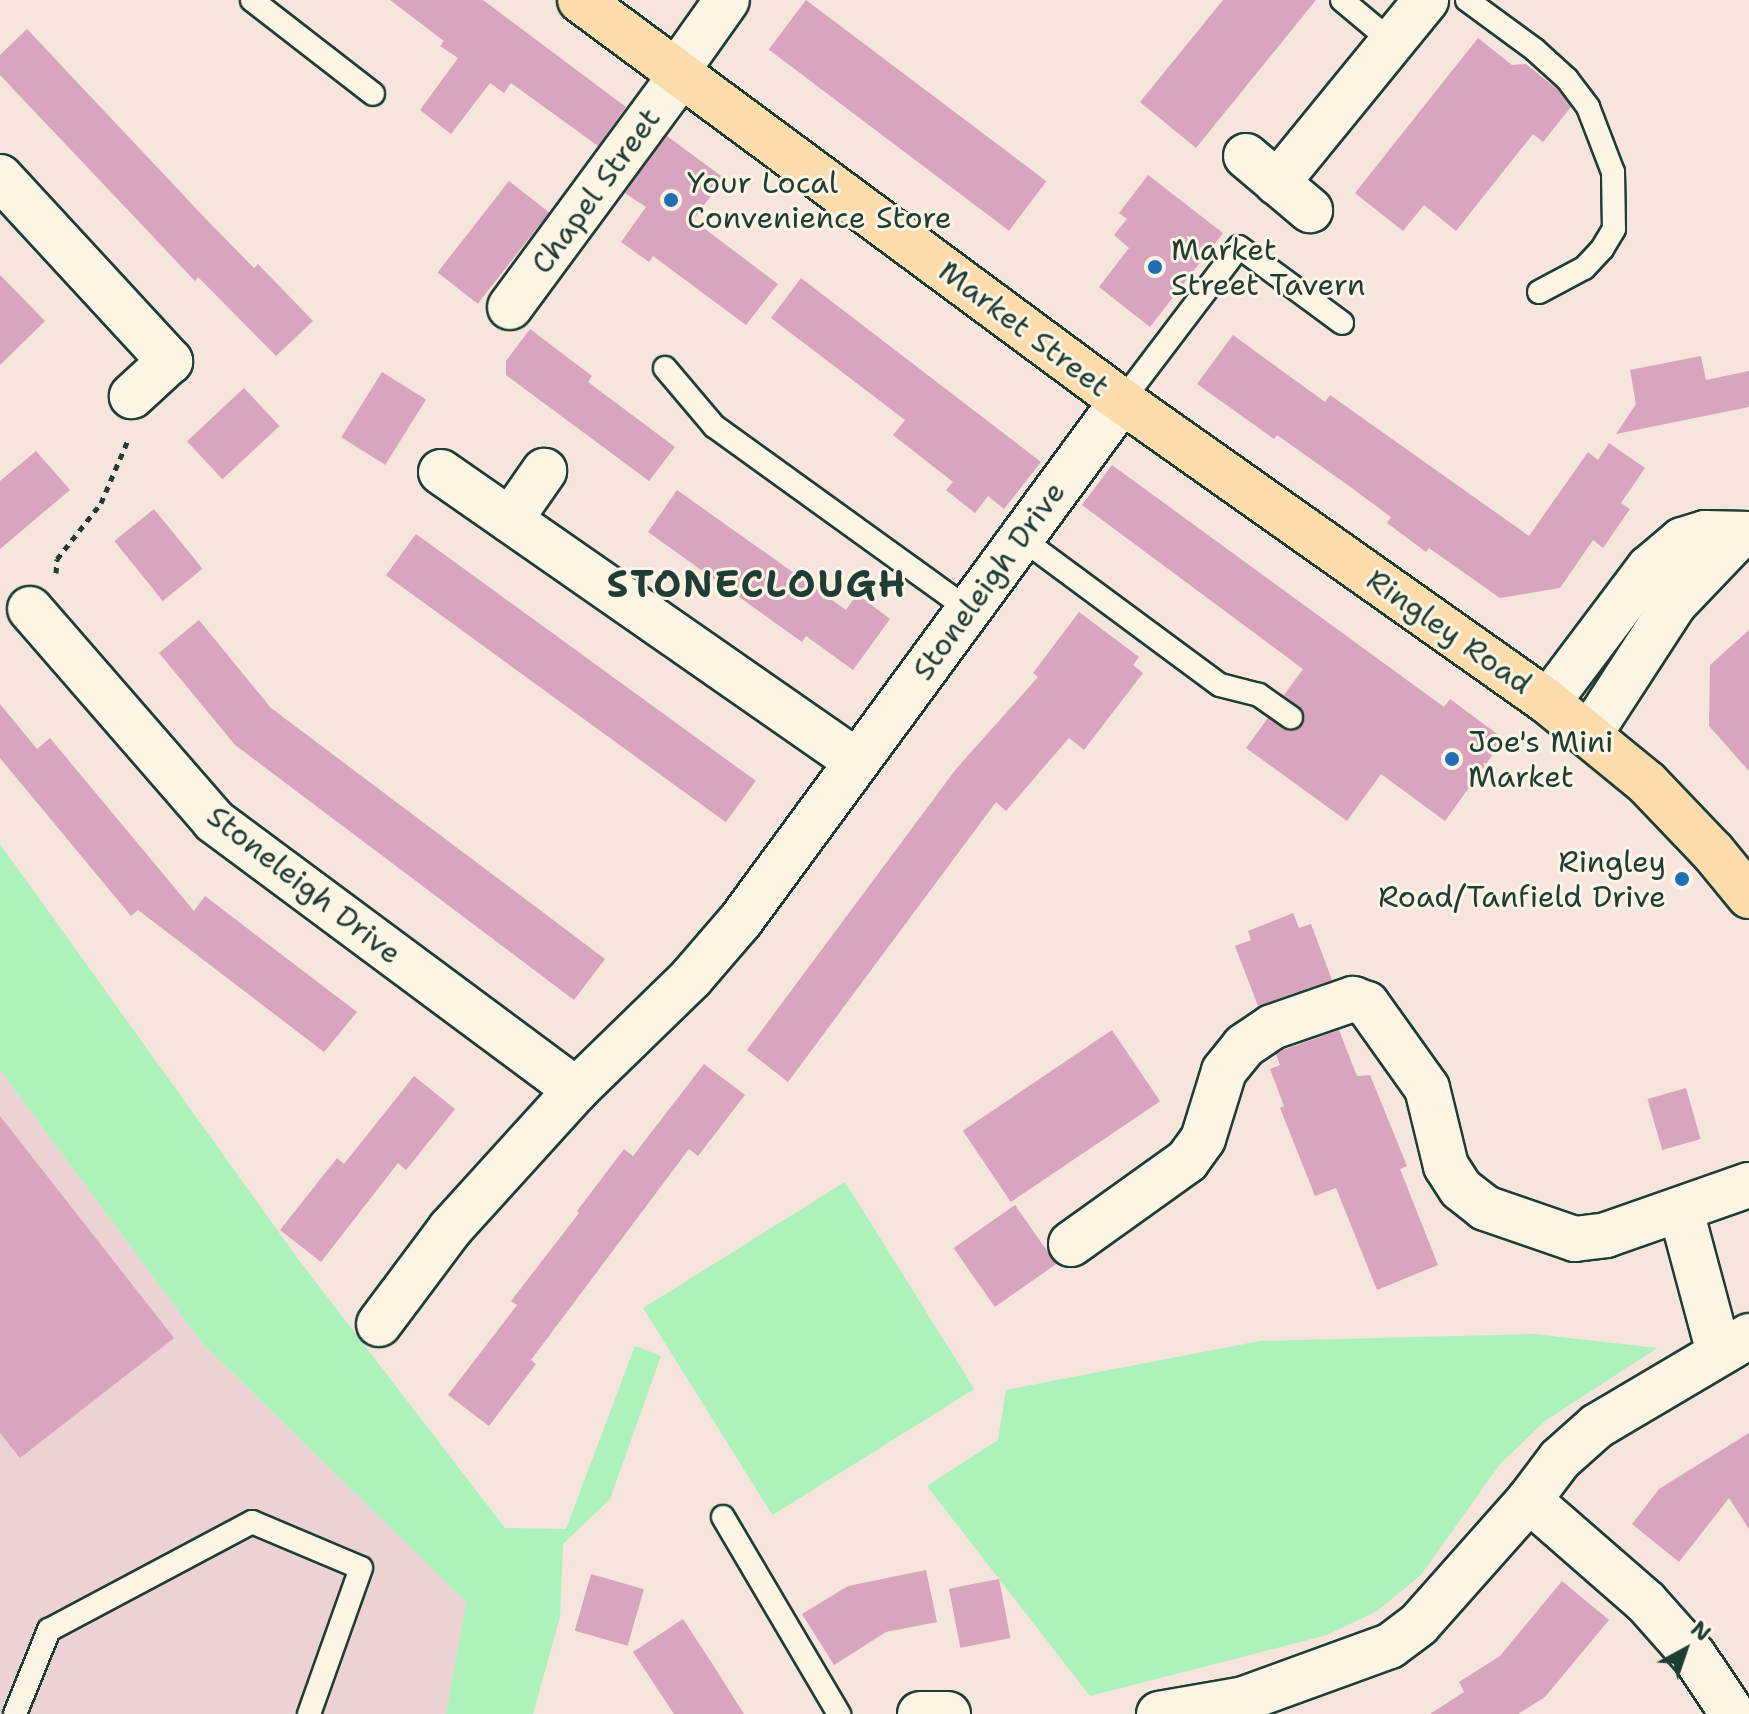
<!DOCTYPE html>
<html>
<head>
<meta charset="utf-8">
<style>
	body { margin:0 }
	#map { position:relative; width:1749px; height:1714px; overflow:hidden; background:#f5e5dd; font-family:"Shantell Sans",sans-serif }
	div>[style] { position:absolute }
	.built>* { inset:0; background:#edd2d3 }
	.green>* { inset:0; background:#adf1bb; transform-origin:0 0 }
	.building>* { inset:0; background:#d9a4bd; transform-origin:0 0 }
	.path>* { height:5px; margin-top:-2.5px; transform-origin:0; background:repeating-linear-gradient(90deg,#1f3d34 0 6px,transparent 0 12px) }
	.roads { filter:drop-shadow(2px 0 #1f3d34) drop-shadow(-2px 0 #1f3d34) drop-shadow(0 2px #1f3d34) drop-shadow(0 -2px #1f3d34) }
	.service>* { height:22px; margin:-11px; padding:0 11px; transform-origin:11px; border-radius:11px; background:#fcf5e5 }
	.minor>* { height:44px; margin:-22px; padding:0 22px; transform-origin:22px; border-radius:22px; background:#fcf5e5 }
	.primary>* { height:44px; margin:-22px; padding:0 22px; transform-origin:22px; border-radius:22px; background:#fcdcac }
	.dots>* { width:22px; height:22px; translate:-50% -50%; box-sizing:border-box; border:4px solid #fcf5e5; border-radius:50% }
	span { translate:-50% -50%; white-space:nowrap; text-align:center; line-height:1.15; -webkit-text-stroke:6px #fcf5e5; paint-order:stroke }
	.poi-label { font-size:30px; color:#1f3d34 }
	.left { translate:0 -50%; text-align:left }
	.right { translate:-100% -50%; text-align:right }
	.street-label { font-size:30px; color:#1f3d34 }
	.district-label { font-size:38px; color:#1f3d34; font-weight:700; letter-spacing:2px }
	.north { position:absolute; left:1645px; top:1610px; width:80px; height:80px; -webkit-text-stroke:6px #fcf5e5; paint-order:stroke; rotate:40deg; font-size:22px; font-weight:700; line-height:32px; text-align:center; color:#1f3d34 }
	.north::after { content:''; display:block; margin:auto; width:28px; height:36px; background:#1f3d34; clip-path:polygon(50% 0,100% 100%,50% 72%,0 100%) }
</style>
</head>
<body>
<div id="map">
	<div class="built">
		<i style="clip-path:polygon(0 1070px,202px 1343px,466px 1602px,446px 1714px,0 1714px)"></i>
	</div>
	<div class="green">
		<i style="clip-path:polygon(0 844px,298px 1259px,505px 1528px,566px 1529px,635px 1346px,661px 1356px,610px 1499px,563px 1544px,560px 1617px,533px 1714px,446px 1714px,466px 1602px,202px 1343px,0 1070px)"></i>
		<i style="left:845px;top:1182px;width:244px;height:238px;rotate:58deg"></i>
		<i style="clip-path:polygon(1533px 1334px,1657px 1348px,1545px 1421px,1500px 1464px,1421px 1575px,1377px 1611px,1327px 1635px,1090px 1696px,927px 1486px,998px 1440px,1006px 1390px,1260px 1341px)"></i>
	</div>
	<div class="building">
		<i style="clip-path:polygon(390px 0,483px 0,626px 107px,598px 146px,511px 83px,504px 93px,490px 83px,451px 134px,420px 110px,458px 58px,440px 46px,444px 41px)"></i>
		<i style="left:806px;top:0;width:301px;height:62px;rotate:37deg"></i>
		<i style="clip-path:polygon(1223px 0,1316px 0,1196px 148px,1140px 102px)"></i>
		<i style="clip-path:polygon(27px 29px,204px 217px,254px 268px,258px 264px,313px 321px,276px 356px,198px 277px,195px 281px,0 75px,0 55px)"></i>
		<i style="clip-path:polygon(1478px 38px,1512px 65px,1526px 64px,1557px 89px,1571px 107px,1543px 142px,1533px 134px,1456px 231px,1424px 205px,1403px 231px,1355px 193px)"></i>
		<i style="clip-path:polygon(667px 136px,724px 178px,693px 220px,778px 284px,746px 325px,653px 256px,649px 262px,621px 242px,646px 207px,625px 193px)"></i>
		<i style="clip-path:polygon(1148px 175px,1223px 233px,1150px 327px,1099px 287px,1129px 248px,1114px 235px,1127px 219px,1119px 213px)"></i>
		<i style="left:509px;top:181px;width:51px;height:116px;rotate:38deg"></i>
		<i style="clip-path:polygon(0 275px,45px 321px,0 365px)"></i>
		<i style="clip-path:polygon(801px 278px,1041px 462px,1004px 509px,988px 496px,975px 513px,946px 490px,953px 482px,893px 435px,905px 420px,771px 318px)"></i>
		<i style="clip-path:polygon(530px 329px,592px 376px,588px 382px,675px 447px,649px 481px,506px 375px,506px 361px)"></i>
		<i style="clip-path:polygon(1233px 335px,1325px 402px,1330px 395px,1529px 536px,1588px 452px,1598px 460px,1609px 443px,1645px 468px,1621px 503px,1630px 509px,1603px 548px,1593px 540px,1560px 588px,1500px 598px,1429px 548px,1426px 552px,1387px 523px,1391px 517px,1349px 486px,1277px 435px,1274px 439px,1197px 384px)"></i>
		<i style="clip-path:polygon(1701px 356px,1706px 380px,1749px 371px,1749px 407px,1616px 434px,1636px 404px,1630px 370px)"></i>
		<i style="left:382px;top:372px;width:52px;height:77px;rotate:32deg"></i>
		<i style="left:244px;top:388px;width:52px;height:78px;rotate:47deg"></i>
		<i style="clip-path:polygon(36px 451px,70px 490px,0 549px,0 481px)"></i>
		<i style="clip-path:polygon(1112px 465px,1444px 707px,1450px 699px,1504px 739px,1445px 821px,1381px 774px,1347px 821px,1246px 748px,1268px 718px,1289px 731px,1302px 726px,1303px 710px,1284px 695px,1303px 669px,1082px 505px)"></i>
		<i style="clip-path:polygon(677px 490px,846px 610px,857px 594px,890px 619px,853px 670px,806px 636px,802px 642px,648px 532px)"></i>
		<i style="left:154px;top:509px;width:77px;height:51px;rotate:51deg"></i>
		<i style="left:416px;top:534px;width:420px;height:51px;rotate:36deg"></i>
		<i style="clip-path:polygon(1079px 612px,1139px 657px,1133px 665px,1143px 673px,1084px 750px,1069px 738px,1006px 811px,996px 802px,788px 1082px,747px 1050px,956px 769px,1038px 677px,1033px 673px)"></i>
		<i style="clip-path:polygon(199px 620px,271px 708px,605px 959px,574px 1000px,235px 745px,159px 653px)"></i>
		<i style="clip-path:polygon(1749px 630px,1749px 771px,1709px 726px,1710px 665px)"></i>
		<i style="clip-path:polygon(0 704px,37px 749px,50px 738px,194px 911px,205px 896px,357px 1012px,324px 1052px,138px 910px,131px 916px,0 758px)"></i>
		<i style="clip-path:polygon(1293px 913px,1299px 928px,1311px 924px,1332px 980px,1258px 1006px,1235px 946px,1251px 940px,1248px 931px)"></i>
		<i style="left:1112px;top:1030px;width:86px;height:180px;rotate:56deg"></i>
		<i style="clip-path:polygon(1339px 1030px,1357px 1076px,1370px 1075px,1407px 1166px,1400px 1169px,1438px 1265px,1377px 1290px,1336px 1188px,1315px 1196px,1280px 1108px,1284px 1106px,1270px 1069px,1280px 1065px,1276px 1054px,1283px 1050px)"></i>
		<i style="clip-path:polygon(704px 1064px,745px 1095px,698px 1156px,689px 1149px,531px 1360px,536px 1364px,489px 1426px,448px 1395px,517px 1305px,511px 1301px,579px 1213px,577px 1211px,624px 1149px,633px 1156px)"></i>
		<i style="clip-path:polygon(414px 1076px,455px 1109px,406px 1170px,398px 1163px,321px 1262px,280px 1230px,337px 1158px,344px 1164px)"></i>
		<i style="left:1686px;top:1088px;width:53px;height:40px;rotate:74deg"></i>
		<i style="clip-path:polygon(0 1116px,174px 1338px,20px 1458px,0 1433px)"></i>
		<i style="left:1015px;top:1205px;width:72px;height:75px;rotate:55deg"></i>
		<i style="clip-path:polygon(1749px 1433px,1749px 1529px,1729px 1498px,1679px 1562px,1632px 1524px,1659px 1489px)"></i>
		<i style="clip-path:polygon(926px 1570px,937px 1622px,886px 1632px,834px 1665px,802px 1614px,848px 1586px)"></i>
		<i style="left:591px;top:1574px;width:55px;height:59px;rotate:16deg"></i>
		<i style="left:999px;top:1579px;width:60px;height:51px;rotate:79deg"></i>
		<i style="clip-path:polygon(1562px 1581px,1609px 1620px,1545px 1697px,1518px 1714px,1430px 1714px,1464px 1692px,1459px 1682px,1500px 1656px)"></i>
		<i style="clip-path:polygon(683px 1619px,713px 1665px,744px 1714px,674px 1714px,633px 1652px)"></i>
	</div>
	<div class="path">
		<i style="left:56px;top:573px;width:14px;rotate:-86deg"></i>
		<i style="left:57px;top:559px;width:71px;rotate:-51.8deg"></i>
		<i style="left:101px;top:503px;width:69px;rotate:-66.8deg"></i>
	</div>
	<div class="roads">
		<div class="service">
			<i style="left:252px;top:0;width:153px;rotate:37.8deg"></i>
			<i style="left:1342px;top:0;width:65px;rotate:40deg"></i>
			<i style="left:1467px;top:0;width:84px;rotate:36.3deg"></i>
			<i style="left:1535px;top:50px;width:43px;rotate:42.2deg"></i>
			<i style="left:1567px;top:79px;width:35px;rotate:53deg"></i>
			<i style="left:1588px;top:107px;width:70px;rotate:69deg"></i>
			<i style="left:1613px;top:172px;width:57px;rotate:89deg"></i>
			<i style="left:1614px;top:229px;width:23px;rotate:121deg"></i>
			<i style="left:1602px;top:249px;width:26px;rotate:133deg"></i>
			<i style="left:1584px;top:268px;width:51px;rotate:151.9deg"></i>
			<i style="left:665px;top:368px;width:76px;rotate:49.8deg"></i>
			<i style="left:714px;top:426px;width:313px;rotate:35.8deg"></i>
			<i style="left:1122px;top:401px;width:193px;rotate:-52.8deg"></i>
			<i style="left:1239px;top:247px;width:128px;rotate:36.4deg"></i>
			<i style="left:1021px;top:538px;width:247px;rotate:36.5deg"></i>
			<i style="left:1220px;top:685px;width:40px;rotate:14.4deg"></i>
			<i style="left:1259px;top:695px;width:39px;rotate:35deg"></i>
			<i style="left:723px;top:1517px;width:229px;rotate:59.5deg"></i>
			<i style="left:15px;top:1714px;width:91px;rotate:-68deg"></i>
			<i style="left:49px;top:1630px;width:230px;rotate:-28deg"></i>
			<i style="left:252px;top:1522px;width:118px;rotate:22.9deg"></i>
			<i style="left:361px;top:1568px;width:155px;rotate:109.6deg"></i>
		</div>
		<div class="minor">
			<i style="left:676px;top:72px;width:88px;rotate:-54.7deg"></i>
			<i style="left:1246px;top:156px;width:84px;rotate:40.2deg"></i>
			<i style="left:0;top:177px;width:251px;rotate:47.3deg"></i>
			<i style="left:170px;top:361px;width:52px;rotate:137.4deg"></i>
			<i style="left:1277px;top:183px;width:236px;rotate:-50.8deg"></i>
			<i style="left:510px;top:307px;width:288px;rotate:-53.6deg"></i>
			<i style="left:441px;top:472px;width:506px;rotate:34.85deg"></i>
			<i style="left:510px;top:520px;width:60px;rotate:-55.2deg"></i>
			<i style="left:30px;top:609px;width:281px;rotate:49deg"></i>
			<i style="left:214px;top:821px;width:451px;rotate:36.6deg"></i>
			<i style="left:1548px;top:702px;width:168px;rotate:-53deg"></i>
			<i style="left:1649px;top:568px;width:43px;rotate:-40.3deg"></i>
			<i style="left:1682px;top:540px;width:24px;rotate:-17deg"></i>
			<i style="left:1705px;top:533px;width:44px;rotate:1.3deg"></i>
			<i style="left:1589px;top:735px;width:156px;rotate:-57deg"></i>
			<i style="left:1674px;top:604px;width:94px;rotate:-46.3deg"></i>
			<i style="left:1681px;top:1211px;width:147px;rotate:75deg"></i>
			<i style="left:1071px;top:1244px;width:143px;rotate:-35.6deg"></i>
			<i style="left:1187px;top:1161px;width:27px;rotate:-54deg"></i>
			<i style="left:1203px;top:1139px;width:71px;rotate:-72.8deg"></i>
			<i style="left:1224px;top:1071px;width:32px;rotate:-51deg"></i>
			<i style="left:1244px;top:1046px;width:34px;rotate:-34deg"></i>
			<i style="left:1272px;top:1027px;width:86px;rotate:-19.1deg"></i>
			<i style="left:1353px;top:999px;width:15px;rotate:20deg"></i>
			<i style="left:1367px;top:1004px;width:103px;rotate:54.5deg"></i>
			<i style="left:1427px;top:1088px;width:80px;rotate:76.3deg"></i>
			<i style="left:1446px;top:1166px;width:27px;rotate:57deg"></i>
			<i style="left:1461px;top:1189px;width:31px;rotate:38deg"></i>
			<i style="left:1485px;top:1208px;width:95px;rotate:19deg"></i>
			<i style="left:1575px;top:1239px;width:31px;rotate:-7deg"></i>
			<i style="left:1606px;top:1235px;width:151px;rotate:-19.3deg"></i>
			<i style="left:379px;top:1324px;width:119px;rotate:-53.2deg"></i>
			<i style="left:450px;top:1229px;width:188px;rotate:-47.8deg"></i>
			<i style="left:576px;top:1090px;width:161px;rotate:-44.2deg"></i>
			<i style="left:691px;top:978px;width:77px;rotate:-49.2deg"></i>
			<i style="left:741px;top:920px;width:644px;rotate:-53.72deg"></i>
			<i style="left:1529px;top:1500px;width:155px;rotate:41.1deg"></i>
			<i style="left:1646px;top:1602px;width:72px;rotate:48.4deg"></i>
			<i style="left:1694px;top:1656px;width:70px;rotate:56.1deg"></i>
			<i style="left:920px;top:1714px;width:28px"></i>
			<i style="left:1159px;top:1714px;width:86px;rotate:-10deg"></i>
			<i style="left:1244px;top:1699px;width:155px;rotate:-20deg"></i>
			<i style="left:1390px;top:1646px;width:36px;rotate:-37deg"></i>
			<i style="left:1419px;top:1624px;width:166px;rotate:-48.4deg"></i>
			<i style="left:1529px;top:1500px;width:51px;rotate:-52.9deg"></i>
			<i style="left:1560px;top:1459px;width:50px;rotate:-41.7deg"></i>
			<i style="left:1597px;top:1426px;width:177px;rotate:-30.6deg"></i>
		</div>
		<div class="primary">
			<i style="left:580px;top:0;width:674px;rotate:36.5deg"></i>
			<i style="left:1122px;top:401px;width:522px;rotate:35.24deg"></i>
			<i style="left:1548px;top:702px;width:128px;rotate:39.3deg"></i>
			<i style="left:1647px;top:783px;width:95px;rotate:46.3deg"></i>
			<i style="left:1713px;top:852px;width:57px;rotate:50.7deg"></i>
		</div>
	</div>
	<div class="dots">
		<i style="left:671px;top:200px;background:#1f6fb2"></i>
		<i style="left:1155px;top:267px;background:#1f6fb2"></i>
		<i style="left:1452px;top:759px;background:#1f6fb2"></i>
		<i style="left:1682px;top:879px;background:#1f6fb2"></i>
	</div>
	<div class="poi-label">
		<span class="left" style="left:687px;top:200px">Your Local<br>Convenience Store</span>
		<span class="left" style="left:1171px;top:267px">Market<br>Street Tavern</span>
		<span class="left" style="left:1468px;top:759px">Joe's Mini<br>Market</span>
		<span class="right" style="left:1666px;top:879px">Ringley<br>Road/Tanfield Drive</span>
	</div>
	<div class="street-label">
		<span style="left:596px;top:191px;rotate:-54deg">Chapel Street</span>
		<span style="left:1024px;top:329px;rotate:37deg">Market Street</span>
		<span style="left:989px;top:581px;rotate:-54deg">Stoneleigh Drive</span>
		<span style="left:1449px;top:632px;rotate:35deg">Ringley Road</span>
		<span style="left:304px;top:885px;rotate:38deg">Stoneleigh Drive</span>
	</div>
	<div class="district-label">
		<span style="left:757px;top:584px">STONECLOUGH</span>
	</div>
	<div class="north">N</div>
</div>
</body>
</html>
